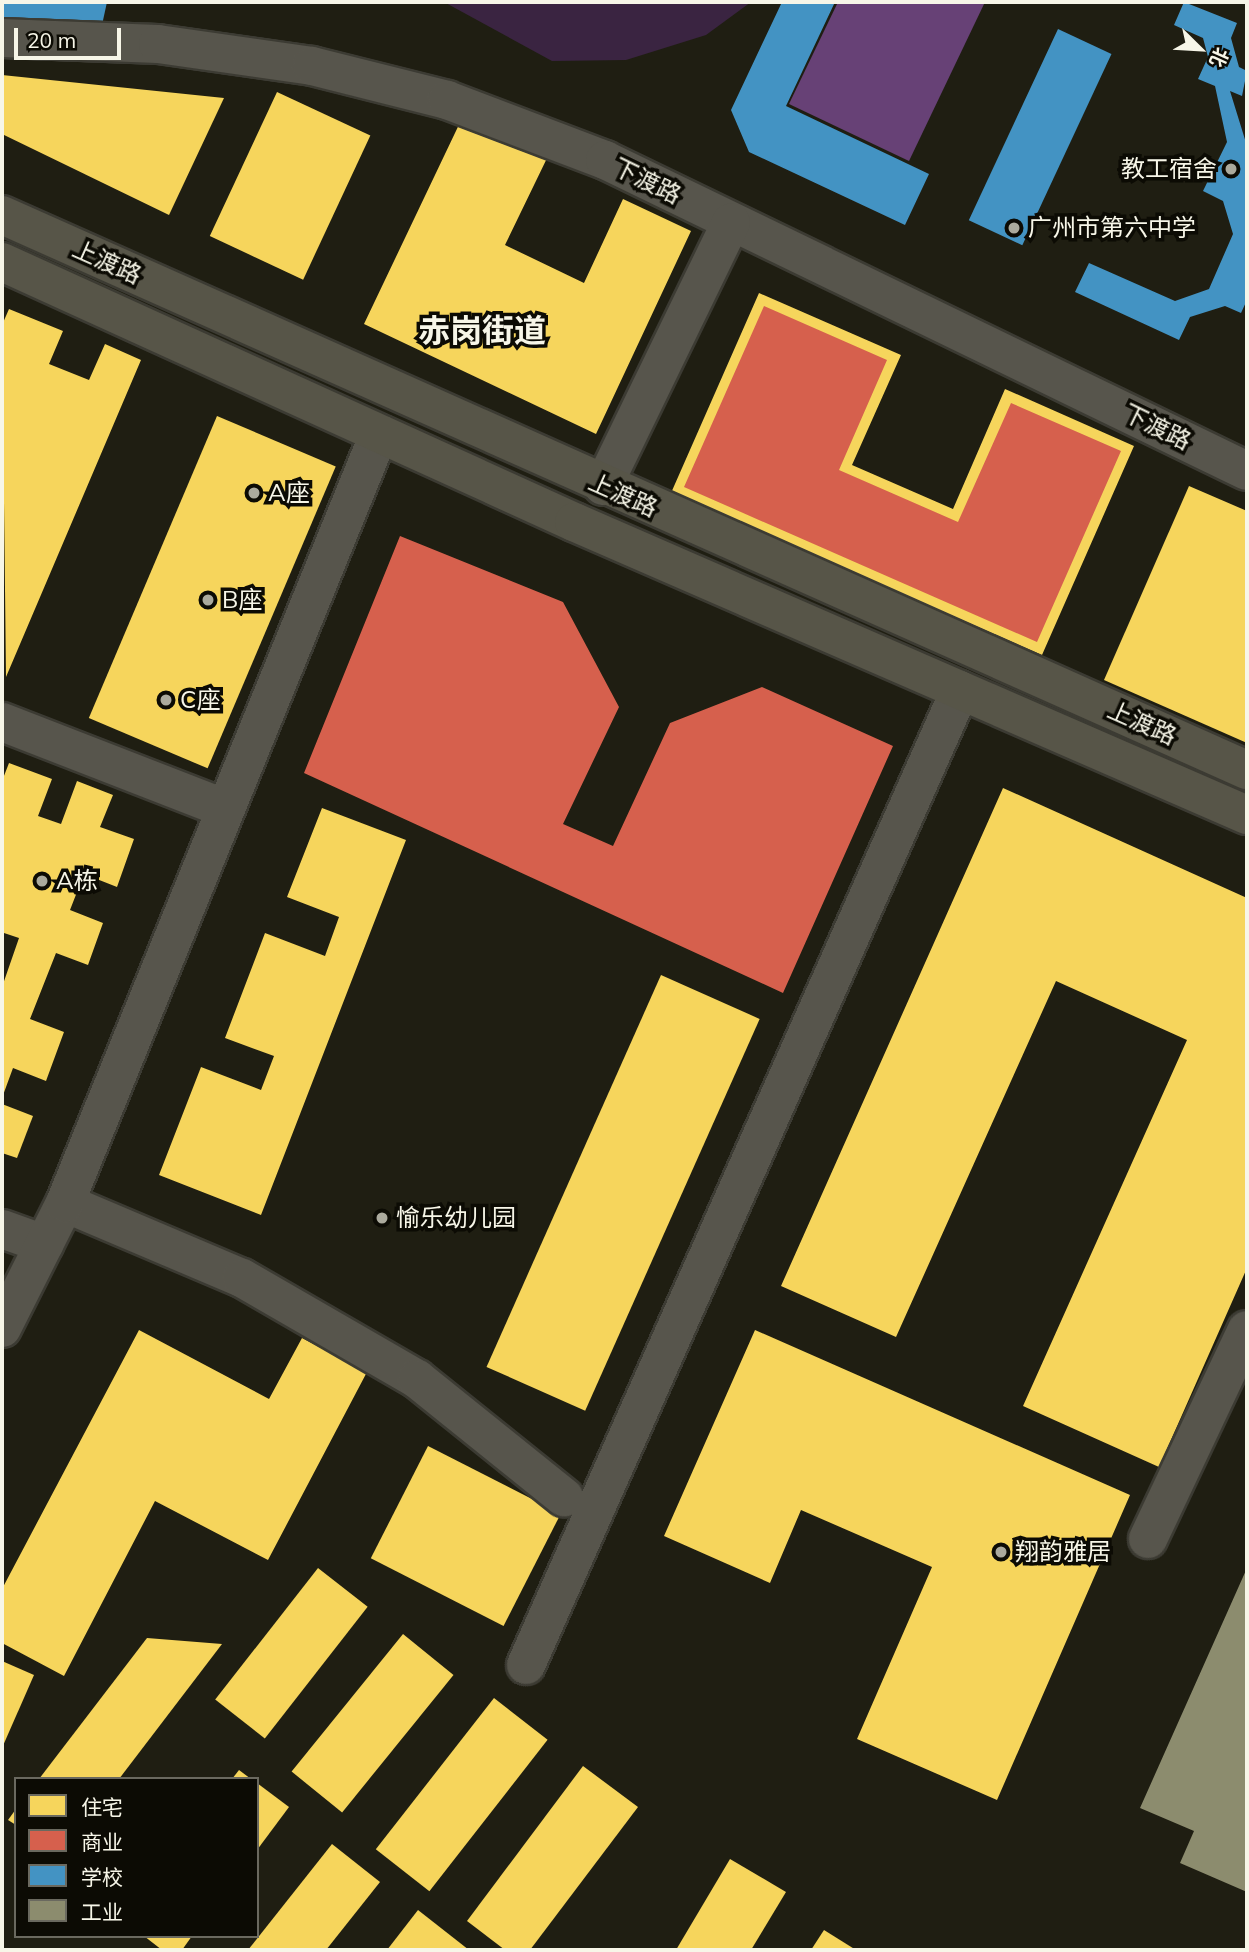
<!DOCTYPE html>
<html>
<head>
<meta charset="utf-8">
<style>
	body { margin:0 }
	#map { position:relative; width:1249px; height:1952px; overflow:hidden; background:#1f1e12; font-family:Mulish,"Noto Sans SC",sans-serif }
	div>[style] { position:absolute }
	.green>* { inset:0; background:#3a2441 }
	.water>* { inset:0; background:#674176 }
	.homes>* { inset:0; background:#f6d55c; transform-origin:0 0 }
	.shops>* { inset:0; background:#d6604d }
	.schools>* { inset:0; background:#4393c3; transform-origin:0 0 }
	.industry>* { inset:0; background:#8c8c6e }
	.roads { filter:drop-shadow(2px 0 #3c3b33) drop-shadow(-2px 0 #3c3b33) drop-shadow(0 2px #3c3b33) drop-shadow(0 -2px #3c3b33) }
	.minor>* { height:38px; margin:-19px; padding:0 19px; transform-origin:19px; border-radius:19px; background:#57554c }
	.major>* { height:38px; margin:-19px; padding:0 19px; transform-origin:19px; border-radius:19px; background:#575548 }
	.dots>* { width:19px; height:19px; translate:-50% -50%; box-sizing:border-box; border:4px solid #0c0b04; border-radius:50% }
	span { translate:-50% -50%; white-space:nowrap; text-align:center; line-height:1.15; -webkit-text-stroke:7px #0c0b04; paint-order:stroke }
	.poi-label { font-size:24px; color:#f7f6e8 }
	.right { translate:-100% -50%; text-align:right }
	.left { translate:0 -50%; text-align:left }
	.street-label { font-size:24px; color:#f7f6e8 }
	.district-label { font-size:32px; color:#f7f6e8; font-weight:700 }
	.frame { position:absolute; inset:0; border:4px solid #f7f6e8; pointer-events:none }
	.legend { position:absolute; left:14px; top:1777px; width:245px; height:161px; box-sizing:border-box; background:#0c0b04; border:2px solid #6a695f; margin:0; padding:9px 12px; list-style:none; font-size:21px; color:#f7f6e8 }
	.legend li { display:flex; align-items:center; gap:14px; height:35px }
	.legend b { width:35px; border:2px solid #6a695f }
	.north { position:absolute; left:1165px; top:14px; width:70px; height:70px; -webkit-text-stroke:5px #0c0b04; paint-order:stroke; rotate:114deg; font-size:19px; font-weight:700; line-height:28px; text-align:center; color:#f7f6e8 }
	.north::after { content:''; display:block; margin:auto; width:24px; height:32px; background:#f7f6e8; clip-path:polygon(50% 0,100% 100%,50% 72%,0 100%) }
	.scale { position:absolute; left:14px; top:28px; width:107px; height:32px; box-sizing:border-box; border:4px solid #f7f6e8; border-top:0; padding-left:9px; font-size:21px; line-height:24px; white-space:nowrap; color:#f7f6e8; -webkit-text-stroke:5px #0c0b04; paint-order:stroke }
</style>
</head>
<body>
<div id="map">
	<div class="green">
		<i style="clip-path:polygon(444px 2px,751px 2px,706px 35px,626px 60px,552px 61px)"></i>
	</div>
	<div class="water">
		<i style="clip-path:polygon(838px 2px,985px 2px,909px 161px,789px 104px)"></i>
	</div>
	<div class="homes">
		<i style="clip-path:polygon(2px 75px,224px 98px,169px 215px,2px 134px)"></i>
		<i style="left:277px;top:92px;width:103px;height:159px;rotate:25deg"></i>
		<i style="clip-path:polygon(465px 112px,550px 152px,505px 245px,584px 283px,623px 199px,691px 231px,596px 434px,364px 324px)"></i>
		<i style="clip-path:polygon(759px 293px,901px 355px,852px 465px,953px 509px,1005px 389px,1134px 446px,1042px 655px,671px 493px)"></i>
		<i style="clip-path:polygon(9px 309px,63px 331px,49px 364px,89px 380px,105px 344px,141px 360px,6px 677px,2px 325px)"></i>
		<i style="left:217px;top:416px;width:129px;height:328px;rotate:23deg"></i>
		<i style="clip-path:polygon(1189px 486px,1247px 511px,1247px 743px,1104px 680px)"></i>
		<i style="clip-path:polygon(423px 562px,566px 626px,592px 702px,535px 837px,488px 807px,526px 714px,516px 664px,477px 644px,414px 793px,339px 753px)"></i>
		<i style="clip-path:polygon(757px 699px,880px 754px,786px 968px,726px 943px,804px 762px,763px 744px,704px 778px,651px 902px,610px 885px,668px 743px)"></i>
		<i style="clip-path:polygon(9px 763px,52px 779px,38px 816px,61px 824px,77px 781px,113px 795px,100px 827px,134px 839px,117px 887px,84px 874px,70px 910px,103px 923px,88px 965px,56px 953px,30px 1019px,64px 1032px,46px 1081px,13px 1068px,2px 1098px,2px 987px,19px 938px,4px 933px,2px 939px,2px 781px)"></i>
		<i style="clip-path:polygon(1003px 788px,1247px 898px,1247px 1268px,1159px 1467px,1023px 1406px,1187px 1040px,1056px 981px,896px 1337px,781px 1286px)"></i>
		<i style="clip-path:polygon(322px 808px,406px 840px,261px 1215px,159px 1175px,201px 1067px,261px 1090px,274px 1056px,225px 1038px,265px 933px,325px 956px,339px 917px,287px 897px)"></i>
		<i style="left:661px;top:975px;width:108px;height:429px;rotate:24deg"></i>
		<i style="clip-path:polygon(2px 1104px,33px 1116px,17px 1158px,2px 1153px)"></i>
		<i style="clip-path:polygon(139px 1330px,269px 1399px,302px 1338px,367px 1372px,268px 1560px,155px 1501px,64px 1676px,2px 1643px,2px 1589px)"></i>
		<i style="clip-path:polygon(755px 1330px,1130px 1495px,997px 1800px,857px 1739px,932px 1567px,801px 1510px,770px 1583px,664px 1536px)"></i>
		<i style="left:428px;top:1446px;width:149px;height:126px;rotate:27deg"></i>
		<i style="left:318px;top:1568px;width:63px;height:167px;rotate:38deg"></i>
		<i style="left:403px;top:1634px;width:65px;height:177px;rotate:39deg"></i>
		<i style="clip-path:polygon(147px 1638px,222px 1644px,119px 1779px,39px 1779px)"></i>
		<i style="clip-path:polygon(2px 1661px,34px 1675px,2px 1748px)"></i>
		<i style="left:494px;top:1698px;width:68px;height:192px;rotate:38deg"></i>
		<i style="clip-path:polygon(583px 1766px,638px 1807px,530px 1950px,505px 1950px,467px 1921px)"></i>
		<i style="clip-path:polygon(239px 1770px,251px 1779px,232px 1779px)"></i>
		<i style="clip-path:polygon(257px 1783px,289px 1807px,257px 1850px)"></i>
		<i style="clip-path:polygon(16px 1809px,16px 1825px,8px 1820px)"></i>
		<i style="clip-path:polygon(332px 1844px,380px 1882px,326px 1950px,248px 1950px)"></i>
		<i style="clip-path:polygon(730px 1859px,786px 1892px,751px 1950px,676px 1950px)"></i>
		<i style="clip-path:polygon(418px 1910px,469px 1950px,387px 1950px)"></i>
		<i style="clip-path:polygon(824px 1930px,856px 1950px,811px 1950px)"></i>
		<i style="clip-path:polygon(144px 1936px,192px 1936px,182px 1950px,162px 1950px)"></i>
	</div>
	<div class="shops">
		<i style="clip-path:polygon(764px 306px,887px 360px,839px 470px,958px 522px,1011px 403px,1121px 451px,1037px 642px,684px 487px)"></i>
		<i style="clip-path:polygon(400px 536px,563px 602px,619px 707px,563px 824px,613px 846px,670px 723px,762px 687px,893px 746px,783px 993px,304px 773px)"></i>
	</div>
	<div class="schools">
		<i style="clip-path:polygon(2px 2px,107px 2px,100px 34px,2px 18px)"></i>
		<i style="clip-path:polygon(782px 2px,835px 2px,786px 106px,929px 174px,905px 225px,749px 152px,731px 110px)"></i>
		<i style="clip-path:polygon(1184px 2px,1237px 23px,1231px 38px,1239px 67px,1247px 71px,1242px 96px,1230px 91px,1247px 146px,1247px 300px,1241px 313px,1225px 306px,1190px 317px,1179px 340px,1075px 292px,1089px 263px,1175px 301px,1209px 289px,1233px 234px,1223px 201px,1203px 191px,1227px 142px,1215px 86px,1198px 79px,1208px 57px,1203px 38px,1174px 25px)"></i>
		<i style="left:1058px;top:29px;width:59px;height:211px;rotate:25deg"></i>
	</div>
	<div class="industry">
		<i style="clip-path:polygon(1247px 1568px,1247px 1892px,1180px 1863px,1194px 1831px,1140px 1808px)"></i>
	</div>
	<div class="roads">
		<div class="minor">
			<i style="left:2px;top:38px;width:156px;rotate:2.2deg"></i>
			<i style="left:158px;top:44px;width:156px;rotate:8.1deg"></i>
			<i style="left:312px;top:66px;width:139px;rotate:14.1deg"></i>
			<i style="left:447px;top:100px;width:169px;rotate:20.8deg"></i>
			<i style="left:605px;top:160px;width:713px;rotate:25.85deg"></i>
			<i style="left:603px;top:486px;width:293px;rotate:-64.1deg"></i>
			<i style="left:2px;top:722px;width:238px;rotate:21.2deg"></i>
			<i style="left:65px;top:1203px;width:192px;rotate:23deg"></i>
			<i style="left:242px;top:1278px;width:202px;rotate:30deg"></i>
			<i style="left:417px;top:1379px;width:189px;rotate:38.8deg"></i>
			<i style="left:2px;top:1229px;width:45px;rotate:19.7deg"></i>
			<i style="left:2px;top:1328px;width:140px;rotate:-63.3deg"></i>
			<i style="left:65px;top:1203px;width:831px;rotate:-67.79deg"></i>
			<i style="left:1148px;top:1539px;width:231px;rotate:-64.7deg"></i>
			<i style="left:526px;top:1665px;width:1067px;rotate:-66deg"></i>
		</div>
		<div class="major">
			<i style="left:2px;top:215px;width:1363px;rotate:24.03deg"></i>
			<i style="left:2px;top:262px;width:628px;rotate:24.44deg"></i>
			<i style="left:574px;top:522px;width:734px;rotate:23.53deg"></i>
		</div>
	</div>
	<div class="dots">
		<i style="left:1231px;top:169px;background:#abaa9d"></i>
		<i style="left:1014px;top:228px;background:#abaa9d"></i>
		<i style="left:254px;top:493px;background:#abaa9d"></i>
		<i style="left:208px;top:600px;background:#abaa9d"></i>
		<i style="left:166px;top:700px;background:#abaa9d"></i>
		<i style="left:42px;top:881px;background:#abaa9d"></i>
		<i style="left:382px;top:1218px;background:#abaa9d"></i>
		<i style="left:1001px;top:1552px;background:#abaa9d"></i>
	</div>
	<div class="poi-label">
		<span class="right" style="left:1217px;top:169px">教工宿舍</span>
		<span class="left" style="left:1028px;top:228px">广州市第六中学</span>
		<span class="left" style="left:268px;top:493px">A座</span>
		<span class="left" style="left:222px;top:600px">B座</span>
		<span class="left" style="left:180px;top:700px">C座</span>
		<span class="left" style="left:56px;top:881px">A栋</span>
		<span class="left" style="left:396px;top:1218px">愉乐幼儿园</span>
		<span class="left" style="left:1015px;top:1552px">翔韵雅居</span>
	</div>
	<div class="street-label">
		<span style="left:647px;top:181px;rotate:26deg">下渡路</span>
		<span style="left:107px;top:262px;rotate:24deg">上渡路</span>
		<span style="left:1157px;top:427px;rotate:26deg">下渡路</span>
		<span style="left:623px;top:495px;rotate:24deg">上渡路</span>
		<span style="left:1142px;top:723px;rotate:24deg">上渡路</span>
	</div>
	<div class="district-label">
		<span style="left:482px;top:330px">赤岗街道</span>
	</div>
	<div class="frame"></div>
	<ul class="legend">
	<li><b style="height:19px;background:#f6d55c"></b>住宅</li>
	<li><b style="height:19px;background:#d6604d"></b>商业</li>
	<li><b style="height:19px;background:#4393c3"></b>学校</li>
	<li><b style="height:19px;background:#8c8c6e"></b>工业</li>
	</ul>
	<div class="north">北</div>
	<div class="scale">20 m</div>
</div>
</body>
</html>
